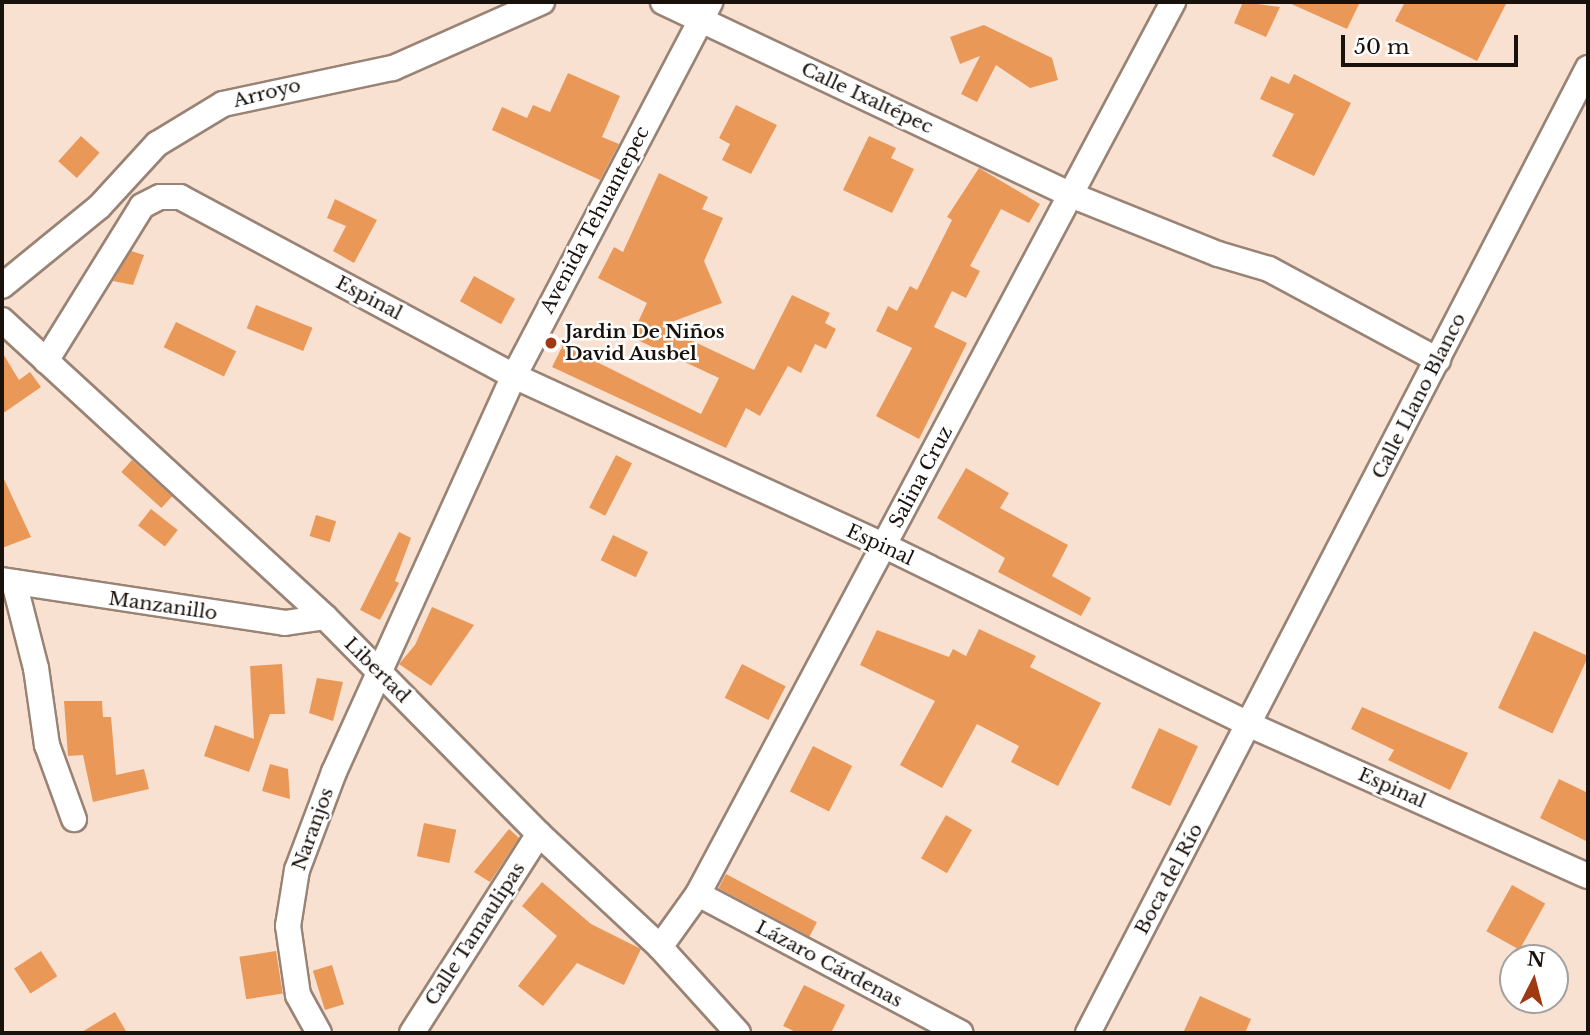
<!DOCTYPE html>
<html>
<head>
<meta charset="utf-8">
<style>
	body { margin:0 }
	#map { position:relative; width:1590px; height:1035px; overflow:hidden; background:#f9e1d2; font-family:"Libre Baskerville",serif }
	div>[style] { position:absolute }
	.building>* { inset:0; background:#e99858; transform-origin:0 0 }
	.roads { filter:drop-shadow(2px 0 #998375) drop-shadow(-2px 0 #998375) drop-shadow(0 2px #998375) drop-shadow(0 -2px #998375) }
	.street>* { height:24px; margin:-12px; padding:0 12px; transform-origin:12px; border-radius:12px; background:#fff }
	.dots>* { width:19px; height:19px; translate:-50% -50%; box-sizing:border-box; border:4px solid #fff; border-radius:50% }
	span { translate:-50% -50%; white-space:nowrap; text-align:center; line-height:1.15; -webkit-text-stroke:5px #fff; paint-order:stroke }
	.street-label { font-size:19px; color:#19110c }
	.poi-label { font-size:19px; color:#19110c; font-weight:700 }
	.left { translate:0 -50%; text-align:left }
	.frame { position:absolute; inset:0; border:4px solid #19110c; pointer-events:none }
	.north { position:absolute; left:1499px; top:944px; width:70px; height:70px; box-sizing:border-box; background:#fff; border:2px solid #a3a09e; border-radius:50%; rotate:6deg; font-size:19px; font-weight:700; line-height:28px; text-align:center; color:#19110c }
	.north::after { content:''; display:block; margin:auto; width:24px; height:32px; background:#9f3913; clip-path:polygon(50% 0,100% 100%,50% 72%,0 100%) }
	.scale { position:absolute; left:1341px; top:35px; width:177px; height:32px; box-sizing:border-box; border:4px solid #19110c; border-top:0; padding-left:9px; font-size:21px; line-height:24px; white-space:nowrap; color:#19110c; -webkit-text-stroke:5px #fff; paint-order:stroke }
</style>
</head>
<body>
<div id="map">
	<div class="building">
		<i style="clip-path:polygon(1243px 2px,1280px 7px,1266px 37px,1234px 23px)"></i>
		<i style="clip-path:polygon(1287px 2px,1360px 2px,1347px 29px)"></i>
		<i style="clip-path:polygon(1405px 2px,1507px 2px,1477px 61px,1395px 21px)"></i>
		<i style="clip-path:polygon(984px 25px,1052px 58px,1058px 80px,1030px 88px,996px 65px,977px 102px,961px 94px,980px 56px,960px 64px,950px 37px)"></i>
		<i style="clip-path:polygon(568px 73px,620px 96px,602px 137px,619px 144px,600px 180px,492px 130px,502px 107px,527px 118px,533px 105px,550px 112px)"></i>
		<i style="clip-path:polygon(1294px 74px,1351px 103px,1314px 176px,1272px 156px,1294px 114px,1260px 99px,1271px 76px,1289px 84px)"></i>
		<i style="clip-path:polygon(736px 105px,777px 125px,751px 174px,722px 160px,730px 144px,719px 138px)"></i>
		<i style="left:81px;top:136px;width:25px;height:34px;rotate:42deg"></i>
		<i style="clip-path:polygon(869px 136px,896px 148px,891px 158px,914px 169px,892px 213px,843px 190px)"></i>
		<i style="clip-path:polygon(979px 168px,1040px 204px,1029px 223px,1001px 209px,970px 266px,980px 271px,966px 298px,952px 291px,934px 327px,967px 343px,919px 439px,876px 416px,912px 348px,876px 331px,888px 306px,897px 311px,910px 286px,917px 290px,952px 220px,947px 217px)"></i>
		<i style="clip-path:polygon(659px 173px,708px 197px,702px 209px,723px 218px,704px 261px,722px 303px,661px 326px,754px 370px,792px 295px,830px 313px,825px 323px,836px 329px,826px 349px,815px 344px,801px 373px,788px 366px,760px 416px,746px 408px,726px 448px,552px 367px,563px 345px,701px 414px,719px 378px,631px 337px,647px 303px,598px 278px,614px 247px,623px 252px)"></i>
		<i style="clip-path:polygon(335px 199px,377px 220px,354px 263px,333px 251px,346px 226px,327px 218px)"></i>
		<i style="clip-path:polygon(131px 251px,144px 255px,133px 285px,113px 281px)"></i>
		<i style="left:474px;top:276px;width:47px;height:29px;rotate:29deg"></i>
		<i style="left:256px;top:305px;width:61px;height:25px;rotate:22deg"></i>
		<i style="left:176px;top:322px;width:67px;height:28px;rotate:26deg"></i>
		<i style="clip-path:polygon(2px 352px,19px 380px,30px 372px,41px 387px,2px 414px)"></i>
		<i style="left:616px;top:455px;width:18px;height:59px;rotate:27deg"></i>
		<i style="left:132px;top:460px;width:54px;height:16px;rotate:42deg"></i>
		<i style="clip-path:polygon(966px 468px,1009px 493px,1000px 508px,1068px 545px,1052px 576px,1091px 598px,1081px 616px,998px 572px,1005px 558px,937px 518px)"></i>
		<i style="clip-path:polygon(3px 477px,31px 537px,2px 548px,2px 477px)"></i>
		<i style="left:151px;top:509px;width:34px;height:21px;rotate:38deg"></i>
		<i style="left:316px;top:515px;width:21px;height:22px;rotate:17deg"></i>
		<i style="clip-path:polygon(399px 532px,411px 538px,395px 581px,399px 583px,380px 620px,360px 610px)"></i>
		<i style="left:613px;top:535px;width:39px;height:28px;rotate:26deg"></i>
		<i style="clip-path:polygon(432px 607px,474px 625px,431px 686px,399px 664px,415px 645px)"></i>
		<i style="clip-path:polygon(979px 629px,1036px 656px,1030px 667px,1101px 703px,1058px 786px,1011px 762px,1019px 746px,977px 724px,942px 788px,900px 765px,935px 701px,860px 665px,877px 630px,949px 657px,953px 649px,966px 656px)"></i>
		<i style="left:1534px;top:631px;width:60px;height:85px;rotate:25deg"></i>
		<i style="clip-path:polygon(282px 664px,285px 714px,270px 714px,249px 772px,204px 756px,215px 725px,254px 739px,250px 666px)"></i>
		<i style="left:742px;top:664px;width:49px;height:38px;rotate:27deg"></i>
		<i style="clip-path:polygon(317px 678px,343px 682px,333px 721px,309px 713px)"></i>
		<i style="clip-path:polygon(64px 701px,102px 701px,103px 717px,111px 717px,116px 775px,144px 769px,149px 789px,93px 802px,83px 755px,68px 756px)"></i>
		<i style="clip-path:polygon(1362px 707px,1468px 753px,1450px 790px,1388px 760px,1394px 750px,1351px 729px)"></i>
		<i style="left:1159px;top:728px;width:43px;height:66px;rotate:25deg"></i>
		<i style="left:813px;top:746px;width:44px;height:51px;rotate:27deg"></i>
		<i style="clip-path:polygon(270px 764px,288px 769px,290px 799px,262px 791px)"></i>
		<i style="clip-path:polygon(1559px 779px,1588px 793px,1588px 842px,1540px 818px)"></i>
		<i style="left:946px;top:815px;width:30px;height:50px;rotate:30deg"></i>
		<i style="left:424px;top:823px;width:33px;height:34px;rotate:12deg"></i>
		<i style="clip-path:polygon(509px 829px,519px 838px,490px 882px,474px 872px)"></i>
		<i style="left:726px;top:874px;width:103px;height:16px;rotate:28deg"></i>
		<i style="clip-path:polygon(542px 882px,591px 924px,641px 949px,624px 985px,577px 963px,543px 1006px,518px 986px,557px 936px,522px 906px)"></i>
		<i style="left:1512px;top:885px;width:38px;height:53px;rotate:29deg"></i>
		<i style="left:41px;top:951px;width:30px;height:32px;rotate:57deg"></i>
		<i style="left:276px;top:951px;width:43px;height:37px;rotate:81deg"></i>
		<i style="left:332px;top:965px;width:41px;height:20px;rotate:73deg"></i>
		<i style="clip-path:polygon(804px 985px,845px 1005px,831px 1033px,798px 1033px,783px 1026px)"></i>
		<i style="clip-path:polygon(1200px 996px,1251px 1019px,1245px 1033px,1183px 1033px)"></i>
		<i style="clip-path:polygon(115px 1012px,127px 1033px,80px 1033px)"></i>
	</div>
	<div class="roads">
		<div class="street">
			<i style="left:663px;top:2px;width:451px;rotate:25.3deg"></i>
			<i style="left:1071px;top:195px;width:158px;rotate:21.9deg"></i>
			<i style="left:1218px;top:254px;width:53px;rotate:16.4deg"></i>
			<i style="left:1269px;top:269px;width:192px;rotate:28.3deg"></i>
			<i style="left:2px;top:286px;width:125px;rotate:-39.2deg"></i>
			<i style="left:99px;top:207px;width:86px;rotate:-47.4deg"></i>
			<i style="left:157px;top:144px;width:77px;rotate:-31.2deg"></i>
			<i style="left:223px;top:104px;width:174px;rotate:-12deg"></i>
			<i style="left:393px;top:68px;width:163px;rotate:-23.9deg"></i>
			<i style="left:2px;top:320px;width:439px;rotate:42.6deg"></i>
			<i style="left:325px;top:617px;width:305px;rotate:45.4deg"></i>
			<i style="left:539px;top:834px;width:166px;rotate:43deg"></i>
			<i style="left:660px;top:947px;width:116px;rotate:47.8deg"></i>
			<i style="left:46px;top:361px;width:182px;rotate:-58.2deg"></i>
			<i style="left:142px;top:206px;width:20px;rotate:-27deg"></i>
			<i style="left:160px;top:197px;width:20px"></i>
			<i style="left:180px;top:197px;width:379px;rotate:28.2deg"></i>
			<i style="left:514px;top:376px;width:408px;rotate:24.6deg"></i>
			<i style="left:885px;top:546px;width:407px;rotate:26.1deg"></i>
			<i style="left:1250px;top:725px;width:370px;rotate:24.1deg"></i>
			<i style="left:2px;top:580px;width:286px;rotate:8.6deg"></i>
			<i style="left:285px;top:623px;width:40px;rotate:-8.5deg"></i>
			<i style="left:14px;top:582px;width:89px;rotate:75.7deg"></i>
			<i style="left:36px;top:668px;width:78px;rotate:81.9deg"></i>
			<i style="left:47px;top:745px;width:79px;rotate:70deg"></i>
			<i style="left:698px;top:894px;width:297px;rotate:27.9deg"></i>
			<i style="left:660px;top:947px;width:65px;rotate:-54.4deg"></i>
			<i style="left:698px;top:894px;width:1011px;rotate:-61.96deg"></i>
			<i style="left:319px;top:1033px;width:43px;rotate:-118.9deg"></i>
			<i style="left:298px;top:995px;width:70px;rotate:-98.2deg"></i>
			<i style="left:288px;top:926px;width:57px;rotate:-80.9deg"></i>
			<i style="left:297px;top:870px;width:105px;rotate:-69.3deg"></i>
			<i style="left:334px;top:772px;width:435px;rotate:-65.6deg"></i>
			<i style="left:514px;top:376px;width:422px;rotate:-62.3deg"></i>
			<i style="left:412px;top:1033px;width:236px;rotate:-57.5deg"></i>
			<i style="left:1088px;top:1033px;width:1087px;rotate:-62.61deg"></i>
		</div>
	</div>
	<div class="dots">
		<i style="left:551px;top:343px;background:#9f3913"></i>
	</div>
	<div class="street-label">
		<span style="left:267px;top:93px;rotate:-14deg">Arroyo</span>
		<span style="left:867px;top:98px;rotate:25deg">Calle Ixaltépec</span>
		<span style="left:595px;top:220px;rotate:-62deg">Avenida Tehuantepec</span>
		<span style="left:369px;top:298px;rotate:28deg">Espinal</span>
		<span style="left:1419px;top:396px;rotate:-63deg">Calle Llano Blanco</span>
		<span style="left:921px;top:477px;rotate:-62deg">Salina Cruz</span>
		<span style="left:880px;top:545px;rotate:25deg">Espinal</span>
		<span style="left:163px;top:606px;rotate:8deg">Manzanillo</span>
		<span style="left:377px;top:670px;rotate:45deg">Libertad</span>
		<span style="left:1392px;top:788px;rotate:24deg">Espinal</span>
		<span style="left:313px;top:829px;rotate:-70deg">Naranjos</span>
		<span style="left:1169px;top:879px;rotate:-62deg">Boca del Río</span>
		<span style="left:475px;top:934px;rotate:-57deg">Calle Tamaulipas</span>
		<span style="left:829px;top:964px;rotate:28deg">Lázaro Cárdenas</span>
	</div>
	<div class="poi-label">
		<span class="left" style="left:565px;top:343px">Jardin De Niños<br>David Ausbel</span>
	</div>
	<div class="frame"></div>
	<div class="north">N</div>
	<div class="scale">50 m</div>
</div>
</body>
</html>
